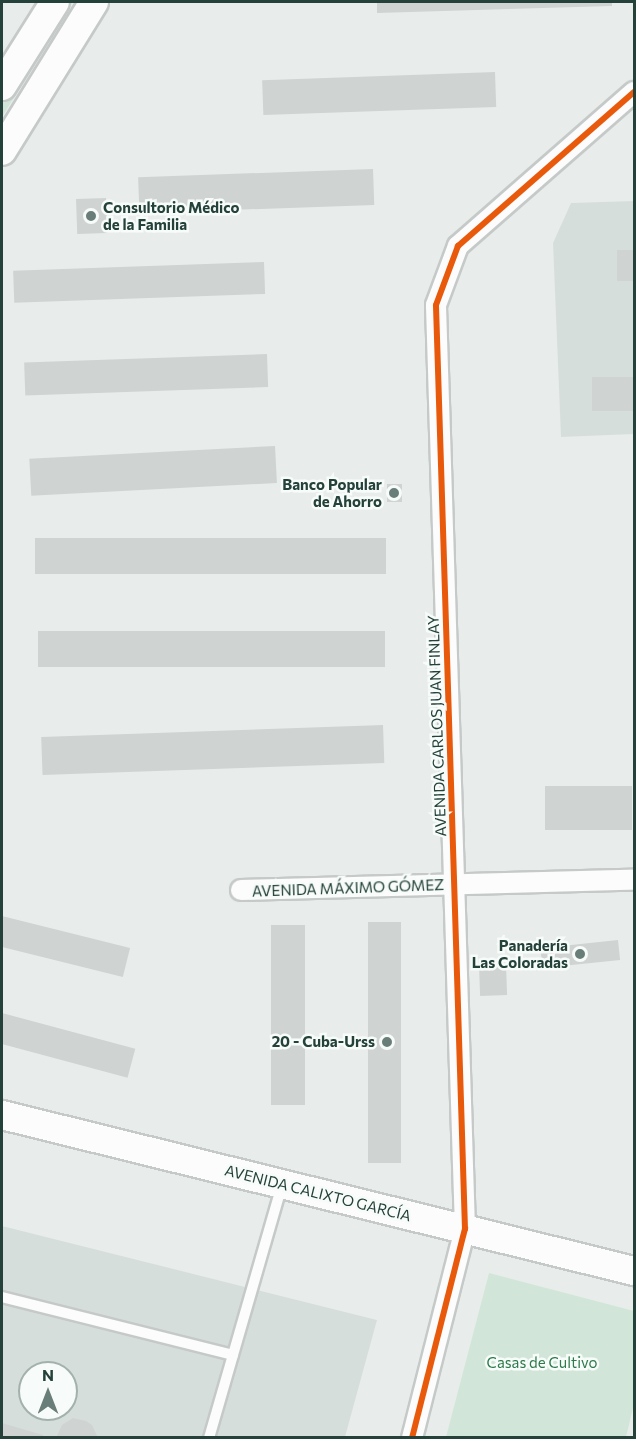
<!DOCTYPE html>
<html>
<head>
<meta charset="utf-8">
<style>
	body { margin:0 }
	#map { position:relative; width:636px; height:1439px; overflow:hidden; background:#e8edeb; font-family:Commissioner,sans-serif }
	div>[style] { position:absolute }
	.built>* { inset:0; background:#d6dedb }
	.green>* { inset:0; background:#d1e6d8 }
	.building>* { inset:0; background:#cfd4d2; transform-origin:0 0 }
	.roads { filter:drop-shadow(2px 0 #c5cac8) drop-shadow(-2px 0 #c5cac8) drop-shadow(0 2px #c5cac8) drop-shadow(0 -2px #c5cac8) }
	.service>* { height:10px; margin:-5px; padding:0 5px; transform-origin:5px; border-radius:5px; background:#fcfcfc }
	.minor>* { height:20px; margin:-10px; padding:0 10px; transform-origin:10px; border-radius:10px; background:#fcfcfc }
	.secondary>* { height:28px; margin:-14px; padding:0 14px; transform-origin:14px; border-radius:14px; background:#fcfcfc }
	.cycleway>* { height:6px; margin:-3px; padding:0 3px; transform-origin:3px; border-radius:3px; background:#e8590c }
	.dots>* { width:16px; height:16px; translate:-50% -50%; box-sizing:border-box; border:3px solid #f7fbf9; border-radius:50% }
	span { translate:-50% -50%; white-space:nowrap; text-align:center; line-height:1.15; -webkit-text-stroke:5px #f7fbf9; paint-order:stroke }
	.poi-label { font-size:15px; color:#24423a; font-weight:700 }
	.left { translate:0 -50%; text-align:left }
	.right { translate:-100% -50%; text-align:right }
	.street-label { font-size:15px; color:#24423a }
	.park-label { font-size:15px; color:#2d7a4b }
	.frame { position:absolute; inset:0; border:3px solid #24423a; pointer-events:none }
	.north { position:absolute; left:18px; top:1361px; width:60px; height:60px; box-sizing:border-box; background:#f7fbf9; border:2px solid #a3b1ad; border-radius:50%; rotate:0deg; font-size:16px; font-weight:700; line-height:24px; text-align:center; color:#24423a }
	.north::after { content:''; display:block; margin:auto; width:21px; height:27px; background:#697e78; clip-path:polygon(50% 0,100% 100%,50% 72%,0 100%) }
</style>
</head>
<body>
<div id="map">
	<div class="built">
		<i style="clip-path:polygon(634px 201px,634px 434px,561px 437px,553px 243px,571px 203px)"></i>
		<i style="clip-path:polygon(evenodd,2px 1226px,377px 1320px,345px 1437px,2px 1437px,2px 1226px,30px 1373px,66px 1373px,66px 1409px,30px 1409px,30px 1373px)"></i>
	</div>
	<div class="green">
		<i style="clip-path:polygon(59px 2px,73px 2px,2px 117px,2px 95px)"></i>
		<i style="clip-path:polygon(489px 1273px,634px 1311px,634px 1404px,626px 1437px,446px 1437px)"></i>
	</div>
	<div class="building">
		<i style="clip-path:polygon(377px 2px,612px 2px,612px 6px,377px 13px)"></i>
		<i style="left:495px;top:72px;width:35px;height:233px;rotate:88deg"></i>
		<i style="left:373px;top:169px;width:36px;height:235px;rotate:88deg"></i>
		<i style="left:106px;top:198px;width:35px;height:30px;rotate:88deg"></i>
		<i style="left:634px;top:250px;width:31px;height:17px;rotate:90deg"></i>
		<i style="left:264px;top:262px;width:32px;height:251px;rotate:88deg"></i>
		<i style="left:267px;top:354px;width:33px;height:243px;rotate:88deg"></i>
		<i style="left:592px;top:377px;width:42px;height:34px"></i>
		<i style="left:275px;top:446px;width:37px;height:246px;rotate:87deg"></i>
		<i style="left:387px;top:484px;width:15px;height:18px"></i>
		<i style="left:386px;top:538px;width:36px;height:351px;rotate:90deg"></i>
		<i style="left:385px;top:631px;width:36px;height:347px;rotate:90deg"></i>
		<i style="left:383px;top:725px;width:38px;height:342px;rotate:88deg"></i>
		<i style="left:632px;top:786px;width:44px;height:87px;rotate:90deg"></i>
		<i style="left:2px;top:916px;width:132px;height:30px;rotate:14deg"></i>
		<i style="left:368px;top:922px;width:33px;height:241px"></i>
		<i style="left:271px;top:925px;width:34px;height:180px"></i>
		<i style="left:618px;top:940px;width:20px;height:78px;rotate:84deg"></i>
		<i style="left:506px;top:964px;width:31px;height:27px;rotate:88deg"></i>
		<i style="left:2px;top:1013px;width:138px;height:30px;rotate:15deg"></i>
		<i style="clip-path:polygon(73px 1418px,86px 1421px,92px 1425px,98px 1438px,56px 1438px,62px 1425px)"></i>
		<i style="clip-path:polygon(2px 1423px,43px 1435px,43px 1438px,2px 1438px)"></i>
	</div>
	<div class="roads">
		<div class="service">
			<i style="left:2px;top:1297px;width:238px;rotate:14.1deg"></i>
			<i style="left:209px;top:1438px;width:263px;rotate:-73.9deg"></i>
		</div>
		<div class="minor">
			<i style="left:241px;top:890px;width:393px;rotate:-1.5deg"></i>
			<i style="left:412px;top:1438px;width:216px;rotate:-75.8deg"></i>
			<i style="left:465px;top:1229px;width:924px;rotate:-91.8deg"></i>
			<i style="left:436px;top:305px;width:63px;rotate:-69.6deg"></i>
			<i style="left:458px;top:246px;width:234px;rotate:-41.2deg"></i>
		</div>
		<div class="secondary">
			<i style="left:2px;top:86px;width:99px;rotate:-57.8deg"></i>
			<i style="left:2px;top:151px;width:175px;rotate:-58.3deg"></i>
			<i style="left:2px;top:1115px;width:651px;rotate:13.87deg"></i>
		</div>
	</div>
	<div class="cycleway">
		<i style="left:412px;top:1438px;width:216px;rotate:-75.8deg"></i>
		<i style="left:465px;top:1229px;width:924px;rotate:-91.8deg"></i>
		<i style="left:436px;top:305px;width:63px;rotate:-69.6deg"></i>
		<i style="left:458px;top:246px;width:234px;rotate:-41.2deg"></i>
	</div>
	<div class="dots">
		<i style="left:91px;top:216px;background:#697e78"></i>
		<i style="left:394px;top:493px;background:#697e78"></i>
		<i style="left:580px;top:954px;background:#697e78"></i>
		<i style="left:387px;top:1042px;background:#697e78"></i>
	</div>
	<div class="poi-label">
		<span class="left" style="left:103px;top:216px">Consultorio Médico<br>de la Familia</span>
		<span class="right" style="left:382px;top:493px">Banco Popular<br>de Ahorro</span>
		<span class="right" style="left:568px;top:954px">Panadería<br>Las Coloradas</span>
		<span class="right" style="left:375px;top:1042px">20 - Cuba-Urss</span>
	</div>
	<div class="street-label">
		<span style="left:437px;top:726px;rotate:-92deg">AVENIDA CARLOS JUAN FINLAY</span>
		<span style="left:348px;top:888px;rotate:-2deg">AVENIDA MÁXIMO GÓMEZ</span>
		<span style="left:318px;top:1193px;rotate:14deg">AVENIDA CALIXTO GARCÍA</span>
	</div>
	<div class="park-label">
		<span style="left:542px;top:1363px">Casas de Cultivo</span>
	</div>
	<div class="frame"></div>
	<div class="north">N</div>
</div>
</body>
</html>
